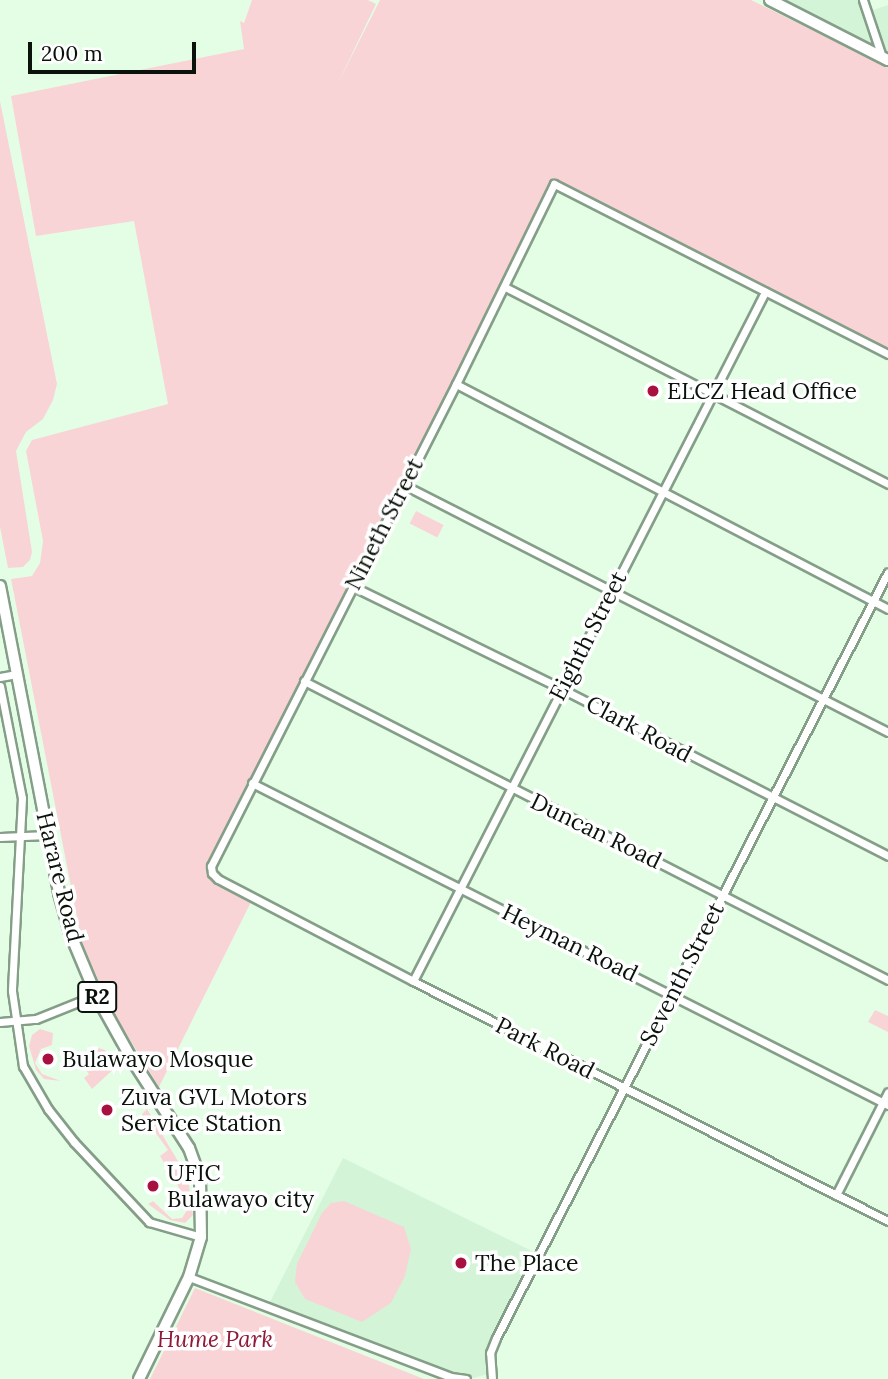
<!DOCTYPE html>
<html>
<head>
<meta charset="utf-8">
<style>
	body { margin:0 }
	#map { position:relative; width:888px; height:1379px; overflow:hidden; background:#e4fee6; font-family:Lora,serif }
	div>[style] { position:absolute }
	.built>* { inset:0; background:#d3f4d7 }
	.green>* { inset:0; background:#f9d4d7; transform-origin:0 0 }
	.roads { filter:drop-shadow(2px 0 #859e88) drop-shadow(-2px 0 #859e88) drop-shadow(0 2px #859e88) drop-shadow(0 -2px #859e88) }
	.minor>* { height:7px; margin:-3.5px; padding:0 3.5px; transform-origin:3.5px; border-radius:3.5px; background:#fff }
	.secondary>* { height:10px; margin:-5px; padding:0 5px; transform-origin:5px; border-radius:5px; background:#fff }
	.trunk>* { height:10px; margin:-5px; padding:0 5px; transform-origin:5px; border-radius:5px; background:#fff }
	.dots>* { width:19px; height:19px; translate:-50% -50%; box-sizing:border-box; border:4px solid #fff; border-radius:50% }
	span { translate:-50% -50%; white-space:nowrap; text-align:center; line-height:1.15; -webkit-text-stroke:7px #fff; paint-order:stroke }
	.shield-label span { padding:2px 5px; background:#fff; border:2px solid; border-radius:5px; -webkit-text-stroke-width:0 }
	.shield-label { font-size:21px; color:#0a130b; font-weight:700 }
	.poi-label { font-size:23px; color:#0a130b }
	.left { translate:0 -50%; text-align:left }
	.street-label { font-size:23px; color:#0a130b }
	.park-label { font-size:23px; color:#8f1938; font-style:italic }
	.scale { position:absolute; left:28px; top:42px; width:168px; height:32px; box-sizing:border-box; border:4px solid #0a130b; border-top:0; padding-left:9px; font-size:21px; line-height:24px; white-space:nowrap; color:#0a130b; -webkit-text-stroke:5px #fff; paint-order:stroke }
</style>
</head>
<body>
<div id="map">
	<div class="built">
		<i style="clip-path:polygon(780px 0,862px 0,867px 12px,888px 5px,888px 54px)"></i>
		<i style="clip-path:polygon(343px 1158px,536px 1253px,489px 1346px,488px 1374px,473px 1378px,451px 1374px,270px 1302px)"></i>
	</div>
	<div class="green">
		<i style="clip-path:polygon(252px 0,368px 0,376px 4px,338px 83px,380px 0,751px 0,888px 67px,888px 354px,555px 181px,207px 865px,212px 879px,252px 900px,159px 1087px,111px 1009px,82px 943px,11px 579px,32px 576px,40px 563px,43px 541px,26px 451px,32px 440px,168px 404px,134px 221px,36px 236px,11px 96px,244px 49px,240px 21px,244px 23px)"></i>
		<i style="clip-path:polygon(0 101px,57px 384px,53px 400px,43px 419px,26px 432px,16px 451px,32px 552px,30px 560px,23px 567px,8px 568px,0 527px)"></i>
		<i style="left:416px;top:511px;width:31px;height:14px;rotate:27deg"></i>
		<i style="clip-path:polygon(875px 1010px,888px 1016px,888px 1032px,868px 1022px)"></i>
		<i style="clip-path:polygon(40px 1029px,53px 1033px,52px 1045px,41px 1049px,35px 1063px,42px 1074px,61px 1081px,44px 1079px,36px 1070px,29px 1046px,32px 1035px)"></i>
		<i style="clip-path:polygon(99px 1048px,105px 1050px,116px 1067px,92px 1089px,84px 1078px,89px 1074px,82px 1065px)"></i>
		<i style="clip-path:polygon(147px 1109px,188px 1178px,193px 1215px,185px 1223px,170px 1220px,148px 1204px,153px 1201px,172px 1219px,182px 1218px,187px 1210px,184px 1196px,160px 1156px,168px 1150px,142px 1114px)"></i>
		<i style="clip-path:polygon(344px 1201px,404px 1227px,411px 1249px,405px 1276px,391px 1303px,362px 1322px,305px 1299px,295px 1282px,297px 1264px,322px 1213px,331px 1203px)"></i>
		<i style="clip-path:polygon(195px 1288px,424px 1379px,150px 1379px)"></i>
	</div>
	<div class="roads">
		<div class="minor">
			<i style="left:863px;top:0;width:60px;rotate:71.6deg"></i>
			<i style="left:505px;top:287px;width:431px;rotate:27.2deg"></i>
			<i style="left:888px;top:354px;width:375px;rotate:-153deg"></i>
			<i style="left:554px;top:184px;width:223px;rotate:116.1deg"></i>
			<i style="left:456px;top:384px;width:541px;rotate:116.94deg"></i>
			<i style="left:211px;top:866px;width:7px;rotate:82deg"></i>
			<i style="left:212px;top:873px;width:8px;rotate:45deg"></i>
			<i style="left:218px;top:879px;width:220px;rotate:27.6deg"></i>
			<i style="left:413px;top:981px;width:532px;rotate:26.81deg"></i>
			<i style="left:456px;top:384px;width:487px;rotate:27.5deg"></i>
			<i style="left:404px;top:485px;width:543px;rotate:27.04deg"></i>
			<i style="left:352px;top:586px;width:234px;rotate:26.1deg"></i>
			<i style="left:562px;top:689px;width:366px;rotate:27.1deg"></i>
			<i style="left:0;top:677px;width:17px;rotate:-10deg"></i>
			<i style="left:304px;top:681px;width:656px;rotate:27.11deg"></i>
			<i style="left:0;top:686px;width:114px;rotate:78.9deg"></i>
			<i style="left:22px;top:798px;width:193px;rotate:93deg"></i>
			<i style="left:12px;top:991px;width:76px;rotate:81.7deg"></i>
			<i style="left:23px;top:1066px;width:50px;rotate:59.8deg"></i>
			<i style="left:48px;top:1109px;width:42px;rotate:51.8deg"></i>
			<i style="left:74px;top:1142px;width:110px;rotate:46.8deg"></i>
			<i style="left:149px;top:1222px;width:54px;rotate:16.1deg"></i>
			<i style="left:252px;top:783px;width:713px;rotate:26.85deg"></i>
			<i style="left:0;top:837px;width:48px;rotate:-2.4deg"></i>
			<i style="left:413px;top:981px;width:774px;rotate:-62.94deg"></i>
			<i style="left:0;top:1022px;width:36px;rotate:-5deg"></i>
			<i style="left:36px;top:1019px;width:65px;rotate:-21.8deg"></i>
			<i style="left:836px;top:1195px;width:115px;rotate:-63.2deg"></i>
			<i style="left:189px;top:1277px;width:280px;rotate:20.9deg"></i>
			<i style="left:451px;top:1377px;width:15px;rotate:8deg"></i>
			<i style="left:492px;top:1379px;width:26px;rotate:-94deg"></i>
			<i style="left:490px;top:1353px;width:16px;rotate:-68deg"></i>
			<i style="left:496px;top:1338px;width:860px;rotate:-62.9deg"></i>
		</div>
		<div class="secondary">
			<i style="left:770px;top:0;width:132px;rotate:27deg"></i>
		</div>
		<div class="trunk">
			<i style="left:0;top:586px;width:313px;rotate:79.1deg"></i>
			<i style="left:59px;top:893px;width:41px;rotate:74.6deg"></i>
			<i style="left:70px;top:933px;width:67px;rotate:67.2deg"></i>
			<i style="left:96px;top:995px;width:72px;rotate:60.9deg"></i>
			<i style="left:131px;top:1058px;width:107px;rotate:57.2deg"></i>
			<i style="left:189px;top:1148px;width:33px;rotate:70deg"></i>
			<i style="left:200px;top:1179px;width:58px;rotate:89deg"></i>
			<i style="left:201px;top:1237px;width:42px;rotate:106.7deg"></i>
			<i style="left:189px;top:1277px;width:114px;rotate:116.1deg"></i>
		</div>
	</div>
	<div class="dots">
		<i style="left:653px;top:391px;background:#a8113f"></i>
		<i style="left:48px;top:1059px;background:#a8113f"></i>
		<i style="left:107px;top:1110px;background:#a8113f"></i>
		<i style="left:153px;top:1186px;background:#a8113f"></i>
		<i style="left:461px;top:1263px;background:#a8113f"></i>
	</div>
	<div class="shield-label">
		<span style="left:97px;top:997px">R2</span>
	</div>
	<div class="poi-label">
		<span class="left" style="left:667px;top:391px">ELCZ Head Office</span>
		<span class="left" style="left:62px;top:1059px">Bulawayo Mosque</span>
		<span class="left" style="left:121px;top:1110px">Zuva GVL Motors<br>Service Station</span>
		<span class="left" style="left:167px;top:1186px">UFIC<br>Bulawayo city</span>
		<span class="left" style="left:475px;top:1263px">The Place</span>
	</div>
	<div class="street-label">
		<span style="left:384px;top:524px;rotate:-63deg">Nineth Street</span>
		<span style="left:588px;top:636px;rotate:-63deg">Eighth Street</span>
		<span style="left:639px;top:729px;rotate:28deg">Clark Road</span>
		<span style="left:596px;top:831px;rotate:26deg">Duncan Road</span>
		<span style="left:60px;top:877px;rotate:76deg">Harare Road</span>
		<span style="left:570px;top:943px;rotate:26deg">Heyman Road</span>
		<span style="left:682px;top:974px;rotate:-63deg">Seventh Street</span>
		<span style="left:545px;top:1048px;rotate:27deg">Park Road</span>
	</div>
	<div class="park-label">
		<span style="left:215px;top:1339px">Hume Park</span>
	</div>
	<div class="scale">200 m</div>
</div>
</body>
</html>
